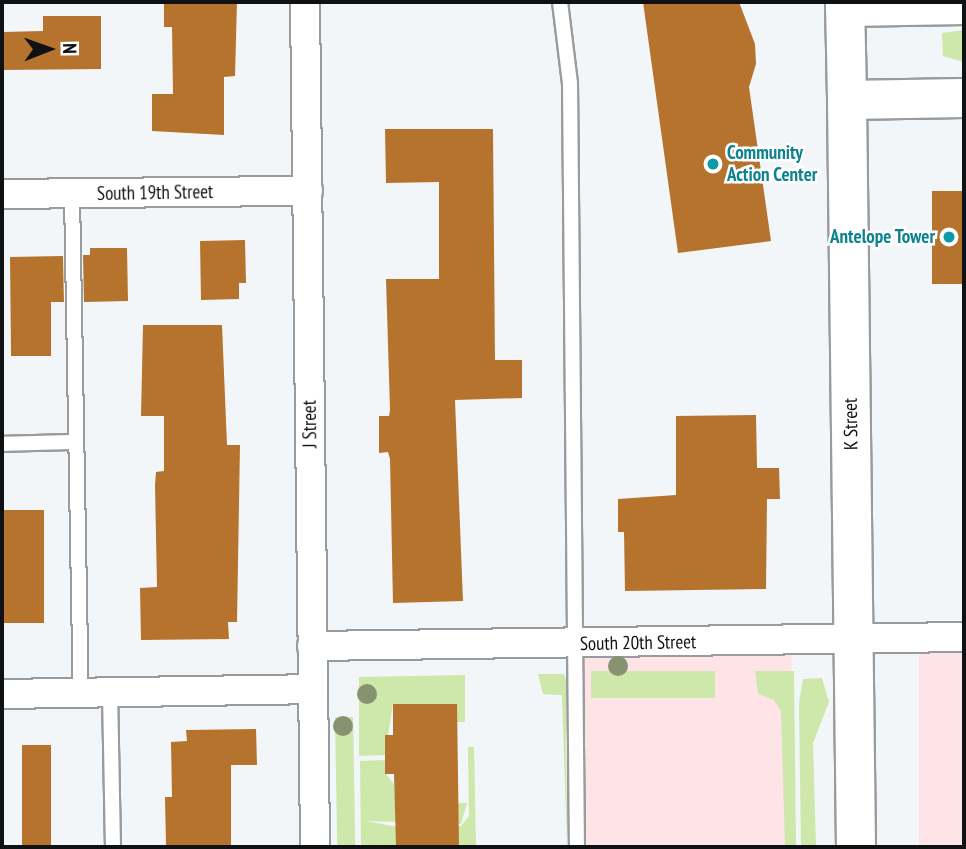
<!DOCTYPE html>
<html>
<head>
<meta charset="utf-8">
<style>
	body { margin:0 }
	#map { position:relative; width:966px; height:849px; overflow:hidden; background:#f2f6f8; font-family:"PT Sans Narrow",sans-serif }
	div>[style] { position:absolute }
	.commercial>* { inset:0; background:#ffe4e7; transform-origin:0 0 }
	.green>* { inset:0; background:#cee7aa; transform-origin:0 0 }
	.building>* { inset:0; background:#b6732d; transform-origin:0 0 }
	.roads { filter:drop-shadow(2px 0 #999c9f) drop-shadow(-2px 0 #999c9f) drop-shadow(0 2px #999c9f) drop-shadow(0 -2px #999c9f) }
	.service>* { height:14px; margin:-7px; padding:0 7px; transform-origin:7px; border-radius:7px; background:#fff }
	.minor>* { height:28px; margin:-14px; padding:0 14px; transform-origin:14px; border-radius:14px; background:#fff }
	.secondary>* { height:38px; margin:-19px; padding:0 19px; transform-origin:19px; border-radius:19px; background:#fff }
	.primary>* { height:38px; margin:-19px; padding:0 19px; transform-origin:19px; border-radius:19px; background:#fff }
	.trees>* { width:20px; height:20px; margin:-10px; border-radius:50%; background:#869270 }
	.dots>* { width:19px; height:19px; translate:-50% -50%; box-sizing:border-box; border:4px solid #fff; border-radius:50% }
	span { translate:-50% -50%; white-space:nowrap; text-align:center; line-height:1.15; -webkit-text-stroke:5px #fff; paint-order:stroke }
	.culture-label { font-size:19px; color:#0d838f; font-weight:700 }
	.left { translate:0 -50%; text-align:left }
	.right { translate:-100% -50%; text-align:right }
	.street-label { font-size:19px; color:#101112 }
	.frame { position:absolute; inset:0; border:4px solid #101112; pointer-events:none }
	.north { position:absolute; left:14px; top:14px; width:70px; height:70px; -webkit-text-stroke:5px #fff; paint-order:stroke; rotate:89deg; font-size:19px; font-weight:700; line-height:28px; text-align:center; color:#101112 }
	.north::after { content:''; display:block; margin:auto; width:24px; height:32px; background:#101112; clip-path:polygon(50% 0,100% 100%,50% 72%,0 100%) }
</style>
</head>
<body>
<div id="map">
	<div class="commercial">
		<i style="left:964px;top:637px;width:210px;height:45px;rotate:90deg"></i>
		<i style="left:791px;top:641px;width:206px;height:216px;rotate:89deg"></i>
	</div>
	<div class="green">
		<i style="clip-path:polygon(964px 30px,964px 62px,943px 56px,942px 33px)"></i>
		<i style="left:715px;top:671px;width:27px;height:124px;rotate:90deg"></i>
		<i style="clip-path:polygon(755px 671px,794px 671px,796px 847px,785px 847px,781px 711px,774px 700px,758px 694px)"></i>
		<i style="clip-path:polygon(538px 674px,564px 674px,566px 680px,567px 847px,562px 695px,543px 694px)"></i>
		<i style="clip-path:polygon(465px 675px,465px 722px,457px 722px,457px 704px,393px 704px,385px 755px,359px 756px,359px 677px)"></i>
		<i style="clip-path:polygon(822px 678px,829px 702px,813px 743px,816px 846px,801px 847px,799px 703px,803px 679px)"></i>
		<i style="left:353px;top:717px;width:130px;height:18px;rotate:89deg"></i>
		<i style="clip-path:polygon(468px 747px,474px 747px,476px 847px,459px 847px,459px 842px,361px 847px,360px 761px,385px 760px,386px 774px,394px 784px,395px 804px,467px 803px,461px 824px,366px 821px,398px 827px,461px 826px,469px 816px)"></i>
	</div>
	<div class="building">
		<i style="clip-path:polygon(164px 2px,237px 2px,235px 76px,224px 77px,224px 135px,152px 131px,152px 94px,173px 94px,172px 27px,164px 27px)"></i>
		<i style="clip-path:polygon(643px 2px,739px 2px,755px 44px,756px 64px,749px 87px,771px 241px,678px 253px)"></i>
		<i style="clip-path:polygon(43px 16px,101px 16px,101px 69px,2px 70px,2px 32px,43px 31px)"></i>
		<i style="clip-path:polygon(385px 129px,493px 129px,495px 360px,522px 360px,522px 398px,455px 400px,463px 601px,393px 603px,390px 459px,388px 452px,379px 453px,379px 416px,389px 416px,390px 410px,386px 279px,439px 279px,439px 182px,386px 183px)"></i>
		<i style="left:932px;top:191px;width:32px;height:93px"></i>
		<i style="clip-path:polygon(245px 240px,246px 283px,239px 283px,239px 299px,201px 300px,200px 241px)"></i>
		<i style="clip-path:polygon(90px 248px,127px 248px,128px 301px,84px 302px,83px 255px,90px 255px)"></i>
		<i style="clip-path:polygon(63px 256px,64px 302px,51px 302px,51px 356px,11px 356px,10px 257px)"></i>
		<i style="clip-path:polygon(143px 325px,222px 325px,227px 445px,240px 445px,237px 622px,228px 622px,229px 639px,141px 640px,140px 588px,157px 587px,155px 485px,156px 472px,164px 471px,164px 416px,141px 416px)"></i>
		<i style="clip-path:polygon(756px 415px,757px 468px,779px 468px,780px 499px,767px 499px,766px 589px,625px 591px,624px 532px,618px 532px,618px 499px,676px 495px,676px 416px)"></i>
		<i style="left:2px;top:510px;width:42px;height:113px"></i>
		<i style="clip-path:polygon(393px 704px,457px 704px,459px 847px,396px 847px,394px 774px,385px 774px,385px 735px,393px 735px)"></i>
		<i style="clip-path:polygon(256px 729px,257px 765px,231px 765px,231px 847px,166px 847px,165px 797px,172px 797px,171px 742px,187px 741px,186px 730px)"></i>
		<i style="left:22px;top:745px;width:29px;height:102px"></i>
	</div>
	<div class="roads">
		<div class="service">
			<i style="left:560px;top:2px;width:82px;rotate:83deg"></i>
			<i style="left:570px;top:83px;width:764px;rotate:89.48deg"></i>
			<i style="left:72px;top:194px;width:499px;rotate:89deg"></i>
			<i style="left:2px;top:444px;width:71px;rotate:-1.6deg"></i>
			<i style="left:110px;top:692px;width:155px;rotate:88.9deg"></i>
		</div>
		<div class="minor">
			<i style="left:305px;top:2px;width:845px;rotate:89.32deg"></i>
			<i style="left:2px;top:194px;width:306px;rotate:-0.6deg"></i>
			<i style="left:312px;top:646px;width:652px;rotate:-0.79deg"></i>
			<i style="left:2px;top:694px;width:310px;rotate:-0.9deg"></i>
		</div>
		<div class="secondary">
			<i style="left:847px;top:100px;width:747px;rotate:89.31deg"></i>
		</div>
		<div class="primary">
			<i style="left:845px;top:2px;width:98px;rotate:88.8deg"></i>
			<i style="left:847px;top:100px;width:117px;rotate:-1deg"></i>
			<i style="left:845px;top:7px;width:119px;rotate:-1deg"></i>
		</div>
	</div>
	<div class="trees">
		<i style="left:618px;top:666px"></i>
		<i style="left:367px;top:694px"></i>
		<i style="left:343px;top:726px"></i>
	</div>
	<div class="dots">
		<i style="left:713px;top:164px;background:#0f9aa8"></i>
		<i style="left:949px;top:237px;background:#0f9aa8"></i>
	</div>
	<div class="culture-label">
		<span class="left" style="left:727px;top:164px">Community<br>Action Center</span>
		<span class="right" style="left:935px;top:237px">Antelope Tower</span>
	</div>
	<div class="street-label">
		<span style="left:155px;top:193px;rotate:-1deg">South 19th Street</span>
		<span style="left:310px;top:424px;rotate:-91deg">J Street</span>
		<span style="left:851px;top:424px;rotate:-91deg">K Street</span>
		<span style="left:638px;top:643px;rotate:-1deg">South 20th Street</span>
	</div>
	<div class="frame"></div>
	<div class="north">N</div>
</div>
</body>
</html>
